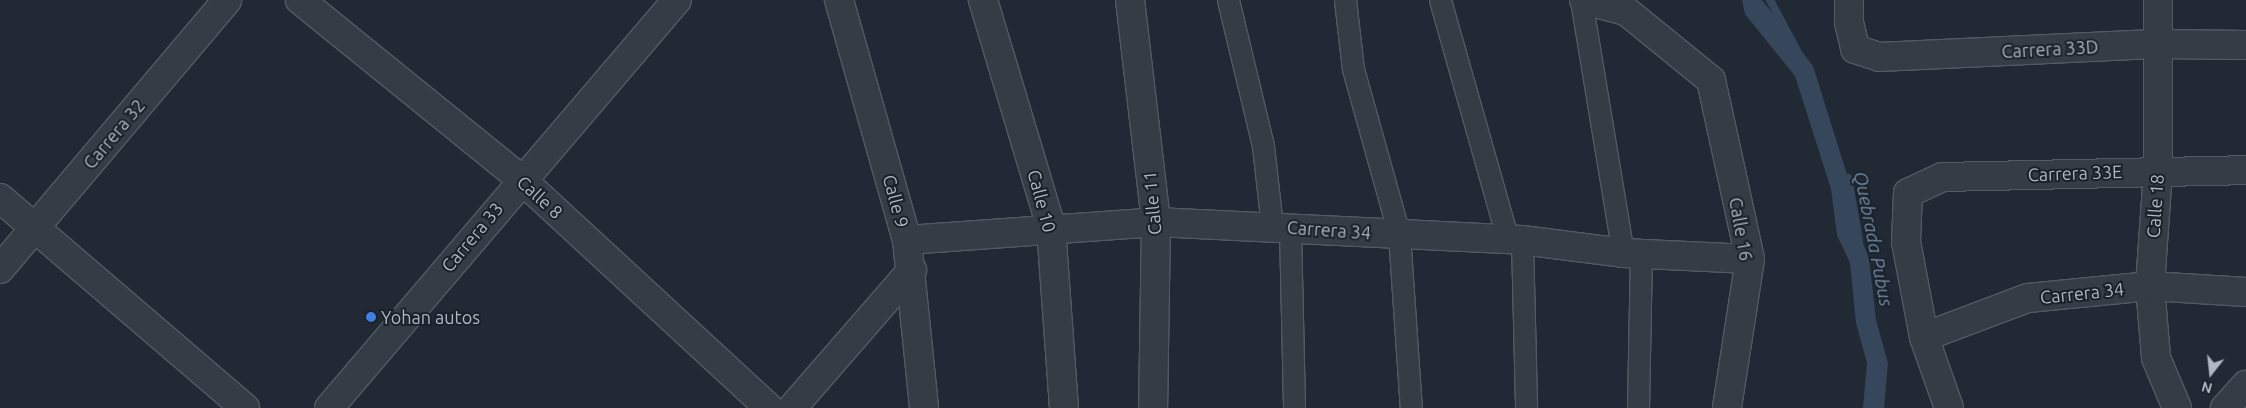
<!DOCTYPE html>
<html>
<head>
<meta charset="utf-8">
<style>
	body { margin:0 }
	#map { position:relative; width:2246px; height:408px; overflow:hidden; background:#212a34; font-family:Ubuntu,sans-serif }
	div>[style] { position:absolute }
	.water>* { inset:0; background:#36475b }
	.stream>* { height:8px; margin:-4px; padding:0 4px; transform-origin:4px; border-radius:4px; background:#36475b }
	.roads { filter:drop-shadow(1px 0 #525a63) drop-shadow(-1px 0 #525a63) drop-shadow(0 1px #525a63) drop-shadow(0 -1px #525a63) }
	.pedestrian>* { height:21px; margin:-10.5px; padding:0 10.5px; transform-origin:10.5px; border-radius:10.5px; background:#343c45 }
	.minor>* { height:28px; margin:-14px; padding:0 14px; transform-origin:14px; border-radius:14px; background:#343c45 }
	.tertiary>* { height:28px; margin:-14px; padding:0 14px; transform-origin:14px; border-radius:14px; background:#343c45 }
	.dots>* { width:14px; height:14px; translate:-50% -50%; box-sizing:border-box; border:2px solid #1a212a; border-radius:50% }
	span { translate:-50% -50%; white-space:nowrap; text-align:center; line-height:1.15; -webkit-text-stroke:4px #1a212a; paint-order:stroke }
	.street-label { font-size:18px; color:#aeb7c2 }
	.poi-label { font-size:18px; color:#aeb7c2 }
	.left { translate:0 -50%; text-align:left }
	.water-label { font-size:19px; color:#708aa4; font-style:italic }
	.north { position:absolute; left:2186px; top:348px; width:50px; height:50px; -webkit-text-stroke:4px #1a212a; paint-order:stroke; rotate:196deg; font-size:14px; font-weight:700; line-height:20px; text-align:center; color:#aeb7c2 }
	.north::after { content:''; display:block; margin:auto; width:18px; height:22px; background:#aeb7c2; clip-path:polygon(50% 0,100% 100%,50% 72%,0 100%) }
</style>
</head>
<body>
<div id="map">
	<div class="water">
		<i style="clip-path:polygon(1742px 0,1762px 0,1813px 66px,1850px 184px,1857px 229px,1869px 258px,1876px 320px,1888px 363px,1884px 408px,1863px 408px,1867px 363px,1856px 323px,1850px 263px,1837px 235px,1831px 189px,1795px 76px,1745px 14px)"></i>
	</div>
	<div class="stream">
		<i style="left:1770px;top:0;width:68px;rotate:61.9deg"></i>
		<i style="left:1848px;top:178px;width:63px;rotate:79.9deg"></i>
	</div>
	<div class="roads">
		<div class="pedestrian">
			<i style="left:1228px;top:0;width:150px;rotate:76.5deg"></i>
			<i style="left:1263px;top:146px;width:81px;rotate:83.6deg"></i>
			<i style="left:1345px;top:0;width:69px;rotate:83.4deg"></i>
			<i style="left:1353px;top:69px;width:171px;rotate:74.4deg"></i>
			<i style="left:1399px;top:234px;width:174px;rotate:86.1deg"></i>
			<i style="left:1440px;top:0;width:249px;rotate:74.2deg"></i>
			<i style="left:1581px;top:0;width:256px;rotate:80.6deg"></i>
			<i style="left:1290px;top:229px;width:179px;rotate:88.7deg"></i>
			<i style="left:1522px;top:240px;width:168px;rotate:88.6deg"></i>
			<i style="left:1638px;top:408px;width:154px;rotate:-88.9deg"></i>
		</div>
		<div class="minor">
			<i style="left:300px;top:0;width:284px;rotate:39deg"></i>
			<i style="left:521px;top:179px;width:338px;rotate:42.7deg"></i>
			<i style="left:983px;top:0;width:237px;rotate:73.3deg"></i>
			<i style="left:1051px;top:227px;width:181px;rotate:85.9deg"></i>
			<i style="left:1130px;top:0;width:224px;rotate:83.3deg"></i>
			<i style="left:1156px;top:222px;width:186px;rotate:90.9deg"></i>
			<i style="left:1584px;top:0;width:43px;rotate:14.7deg"></i>
			<i style="left:1626px;top:11px;width:109px;rotate:39.1deg"></i>
			<i style="left:1711px;top:80px;width:183px;rotate:77.7deg"></i>
			<i style="left:1750px;top:259px;width:151px;rotate:98.8deg"></i>
			<i style="left:1849px;top:0;width:22px;rotate:90deg"></i>
			<i style="left:1849px;top:22px;width:28px;rotate:77deg"></i>
			<i style="left:1855px;top:49px;width:25px;rotate:18deg"></i>
			<i style="left:1879px;top:57px;width:280px;rotate:-2.7deg"></i>
			<i style="left:2159px;top:44px;width:87px;rotate:0.7deg"></i>
			<i style="left:2158px;top:0;width:171px;rotate:90deg"></i>
			<i style="left:2158px;top:171px;width:115px;rotate:94deg"></i>
			<i style="left:2150px;top:286px;width:72px;rotate:85.2deg"></i>
			<i style="left:2156px;top:358px;width:54px;rotate:67.2deg"></i>
			<i style="left:0;top:198px;width:323px;rotate:40.6deg"></i>
			<i style="left:907px;top:240px;width:250px;rotate:-4.1deg"></i>
			<i style="left:1156px;top:222px;width:366px;rotate:2.8deg"></i>
			<i style="left:1522px;top:240px;width:102px;rotate:7.3deg"></i>
			<i style="left:1623px;top:253px;width:127px;rotate:2.7deg"></i>
			<i style="left:0;top:269px;width:352px;rotate:-49.8deg"></i>
			<i style="left:1924px;top:337px;width:111px;rotate:-20.6deg"></i>
			<i style="left:2028px;top:298px;width:123px;rotate:-5.6deg"></i>
			<i style="left:2150px;top:286px;width:96px;rotate:3.6deg"></i>
			<i style="left:329px;top:408px;width:536px;rotate:-49.54deg"></i>
			<i style="left:792px;top:408px;width:183px;rotate:-49deg"></i>
			<i style="left:1949px;top:408px;width:75px;rotate:-109.4deg"></i>
			<i style="left:1924px;top:337px;width:97px;rotate:-100.7deg"></i>
			<i style="left:1906px;top:242px;width:49px;rotate:-87.7deg"></i>
			<i style="left:1908px;top:193px;width:38px;rotate:-25deg"></i>
			<i style="left:1943px;top:177px;width:303px;rotate:-1.3deg"></i>
			<i style="left:2225px;top:408px;width:31px;rotate:-48deg"></i>
		</div>
		<div class="tertiary">
			<i style="left:839px;top:0;width:249px;rotate:74.2deg"></i>
			<i style="left:907px;top:240px;width:169px;rotate:84.2deg"></i>
		</div>
	</div>
	<div class="dots">
		<i style="left:371px;top:317px;background:#3f7fe0"></i>
	</div>
	<div class="street-label">
		<span style="left:2050px;top:49px;rotate:-3deg">Carrera 33D</span>
		<span style="left:114px;top:134px;rotate:-50deg">Carrera 32</span>
		<span style="left:2075px;top:173px;rotate:-2deg">Carrera 33E</span>
		<span style="left:540px;top:197px;rotate:42deg">Calle 8</span>
		<span style="left:896px;top:201px;rotate:75deg">Calle 9</span>
		<span style="left:1042px;top:201px;rotate:75deg">Calle 10</span>
		<span style="left:1152px;top:203px;rotate:-95deg">Calle 11</span>
		<span style="left:2155px;top:206px;rotate:-86deg">Calle 18</span>
		<span style="left:1741px;top:229px;rotate:80deg">Calle 16</span>
		<span style="left:1329px;top:230px;rotate:4deg">Carrera 34</span>
		<span style="left:472px;top:237px;rotate:-50deg">Carrera 33</span>
		<span style="left:2082px;top:293px;rotate:-6deg">Carrera 34</span>
	</div>
	<div class="poi-label">
		<span class="left" style="left:381px;top:317px">Yohan autos</span>
	</div>
	<div class="water-label">
		<span style="left:1873px;top:239px;rotate:79deg">Quebrada Pubus</span>
	</div>
	<div class="north">N</div>
</div>
</body>
</html>
